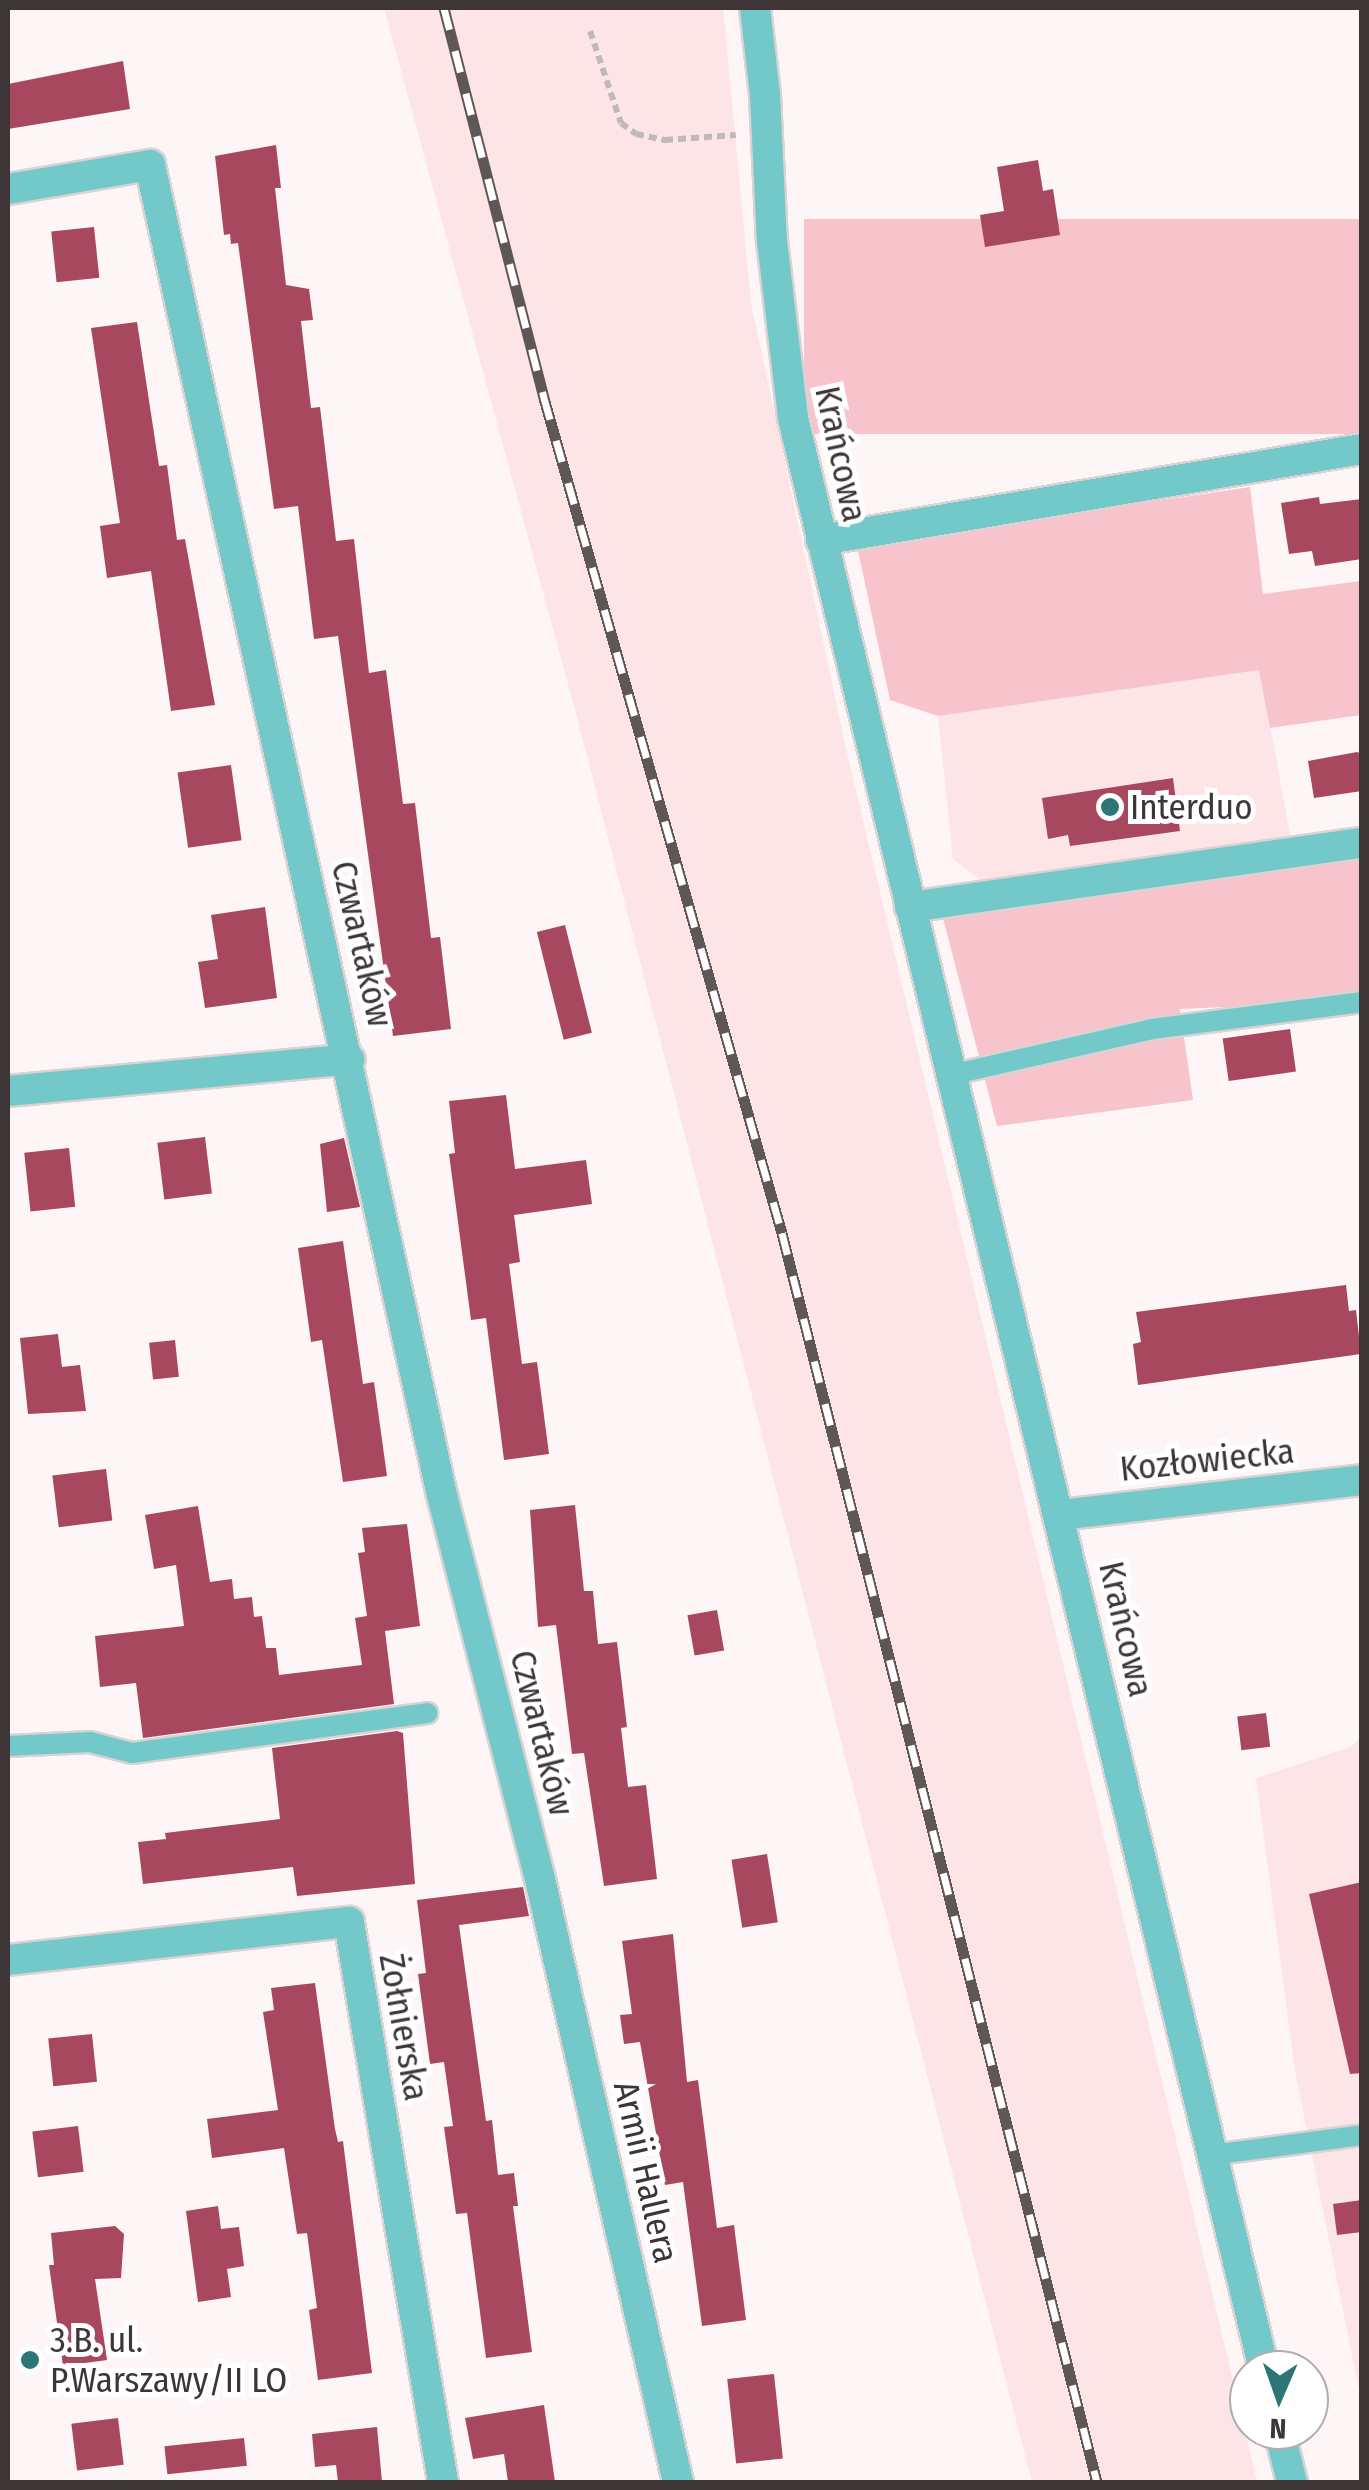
<!DOCTYPE html>
<html>
<head>
<meta charset="utf-8">
<style>
	body { margin:0 }
	#map { position:relative; width:1369px; height:2490px; overflow:hidden; background:#fef5f6; font-family:"Fira Sans Condensed",sans-serif }
	div>[style] { position:absolute }
	.built>* { inset:0; background:#fde4e7 }
	.green>* { inset:0; background:#f8c4cc; transform-origin:0 0 }
	.building>* { inset:0; background:#a7485e; transform-origin:0 0 }
	.path>* { height:6px; margin-top:-3px; transform-origin:0; background:repeating-linear-gradient(90deg,#c1b8b9 0 8px,transparent 0 13px) }
	.roads { filter:drop-shadow(2px 0 #dbd2d3) drop-shadow(-2px 0 #dbd2d3) drop-shadow(0 2px #dbd2d3) drop-shadow(0 -2px #dbd2d3) }
	.service>* { height:20px; margin:-10px; padding:0 10px; transform-origin:10px; border-radius:10px; background:#73c9ca }
	.minor>* { height:30px; margin:-15px; padding:0 15px; transform-origin:15px; border-radius:15px; background:#73c9ca }
	.tertiary>* { height:30px; margin:-15px; padding:0 15px; transform-origin:15px; border-radius:15px; background:#73c9ca }
	.rail>* { height:11px; margin-top:-5.5px; transform-origin:0; background:repeating-linear-gradient(90deg,#fff 0 22px,#5f5657 0 44px); box-sizing:border-box; border-block:2px solid #5f5657 }
	.dots>* { width:28px; height:28px; translate:-50% -50%; box-sizing:border-box; border:5px solid #fff; border-radius:50% }
	span { translate:-50% -50%; white-space:nowrap; text-align:center; line-height:1.15; -webkit-text-stroke:10px #fff; paint-order:stroke }
	.street-label { font-size:35px; color:#3e3536 }
	.poi-label { font-size:35px; color:#3e3536 }
	.left { translate:0 -50%; text-align:left }
	.frame { position:absolute; inset:0; border:10px solid #3e3536; pointer-events:none }
	.north { position:absolute; left:1229px; top:2350px; width:100px; height:100px; box-sizing:border-box; background:#fff; border:2px solid #b2aeaf; border-radius:50%; rotate:182deg; font-size:28px; font-weight:700; line-height:40px; text-align:center; color:#3e3536 }
	.north::after { content:''; display:block; margin:auto; width:35px; height:45px; background:#2c7676; clip-path:polygon(50% 0,100% 100%,50% 72%,0 100%) }
</style>
</head>
<body>
<div id="map">
	<div class="built">
		<i style="clip-path:polygon(384px 8px,723px 8px,751px 303px,845px 744px,1257px 2482px,1032px 2482px,577px 717px)"></i>
		<i style="clip-path:polygon(1260px 669px,1291px 840px,982px 881px,953px 859px,938px 716px)"></i>
		<i style="clip-path:polygon(1361px 1737px,1361px 2400px,1295px 2071px,1256px 1778px,1350px 1747px)"></i>
	</div>
	<div class="green">
		<i style="left:1361px;top:219px;width:215px;height:557px;rotate:90deg"></i>
		<i style="clip-path:polygon(1250px 487px,1263px 594px,1361px 581px,1361px 715px,1270px 728px,1259px 670px,938px 716px,890px 700px,857px 546px)"></i>
		<i style="clip-path:polygon(1361px 857px,1361px 1001px,1180px 1009px,1193px 1100px,997px 1126px,943px 918px)"></i>
	</div>
	<div class="building">
		<i style="clip-path:polygon(123px 61px,130px 109px,8px 129px,8px 84px)"></i>
		<i style="clip-path:polygon(276px 145px,281px 188px,275px 188px,286px 285px,309px 289px,313px 320px,301px 321px,311px 408px,320px 407px,336px 541px,354px 539px,369px 673px,386px 670px,403px 804px,415px 803px,431px 938px,440px 937px,451px 1029px,393px 1036px,338px 636px,314px 639px,298px 506px,274px 509px,238px 243px,231px 244px,230px 234px,224px 235px,215px 156px)"></i>
		<i style="clip-path:polygon(1038px 160px,1043px 191px,1053px 189px,1060px 235px,985px 247px,980px 215px,1004px 211px,997px 167px)"></i>
		<i style="left:94px;top:227px;width:51px;height:43px;rotate:84deg"></i>
		<i style="clip-path:polygon(137px 322px,159px 466px,167px 465px,177px 540px,185px 539px,215px 705px,171px 711px,151px 571px,107px 578px,100px 526px,120px 523px,91px 328px)"></i>
		<i style="clip-path:polygon(1319px 497px,1320px 504px,1362px 499px,1362px 559px,1315px 566px,1312px 551px,1289px 554px,1281px 503px)"></i>
		<i style="clip-path:polygon(1357px 752px,1362px 754px,1362px 791px,1314px 798px,1308px 761px)"></i>
		<i style="left:231px;top:765px;width:76px;height:54px;rotate:82deg"></i>
		<i style="clip-path:polygon(1173px 778px,1180px 831px,1070px 846px,1068px 835px,1048px 839px,1042px 798px)"></i>
		<i style="clip-path:polygon(265px 907px,277px 998px,205px 1008px,198px 962px,218px 959px,211px 915px)"></i>
		<i style="left:565px;top:925px;width:111px;height:29px;rotate:76deg"></i>
		<i style="left:1290px;top:1029px;width:43px;height:68px;rotate:82deg"></i>
		<i style="clip-path:polygon(506px 1095px,515px 1169px,586px 1160px,592px 1204px,514px 1215px,520px 1262px,509px 1264px,522px 1364px,537px 1362px,549px 1454px,504px 1460px,486px 1318px,471px 1320px,449px 1154px,455px 1153px,449px 1101px)"></i>
		<i style="left:205px;top:1137px;width:57px;height:48px;rotate:83deg"></i>
		<i style="clip-path:polygon(344px 1138px,360px 1207px,327px 1212px,320px 1144px)"></i>
		<i style="left:69px;top:1148px;width:59px;height:45px;rotate:84deg"></i>
		<i style="clip-path:polygon(343px 1241px,363px 1384px,374px 1382px,387px 1476px,343px 1482px,322px 1340px,311px 1342px,298px 1248px)"></i>
		<i style="clip-path:polygon(1346px 1285px,1349px 1311px,1356px 1310px,1361px 1354px,1138px 1385px,1133px 1344px,1141px 1342px,1136px 1312px)"></i>
		<i style="clip-path:polygon(58px 1334px,62px 1367px,80px 1365px,86px 1411px,28px 1414px,20px 1338px)"></i>
		<i style="left:175px;top:1340px;width:37px;height:26px;rotate:84deg"></i>
		<i style="left:106px;top:1469px;width:52px;height:54px;rotate:83deg"></i>
		<i style="clip-path:polygon(575px 1505px,584px 1591px,593px 1591px,598px 1644px,617px 1642px,627px 1727px,621px 1728px,628px 1787px,646px 1785px,657px 1879px,604px 1886px,584px 1753px,572px 1754px,556px 1625px,538px 1627px,530px 1510px)"></i>
		<i style="clip-path:polygon(198px 1506px,210px 1582px,232px 1579px,234px 1599px,252px 1597px,254px 1617px,262px 1616px,266px 1648px,276px 1648px,279px 1675px,362px 1665px,355px 1618px,367px 1616px,358px 1553px,365px 1552px,362px 1528px,407px 1524px,420px 1626px,385px 1631px,394px 1704px,143px 1738px,136px 1683px,100px 1687px,95px 1636px,184px 1626px,176px 1565px,154px 1569px,145px 1515px)"></i>
		<i style="left:717px;top:1610px;width:41px;height:30px;rotate:80deg"></i>
		<i style="left:1266px;top:1713px;width:34px;height:29px;rotate:83deg"></i>
		<i style="clip-path:polygon(397px 1731px,403px 1733px,415px 1884px,297px 1896px,293px 1867px,143px 1884px,138px 1842px,166px 1839px,165px 1833px,280px 1819px,272px 1748px)"></i>
		<i style="left:767px;top:1854px;width:69px;height:36px;rotate:81deg"></i>
		<i style="clip-path:polygon(1362px 1882px,1362px 2073px,1350px 2074px,1309px 1894px)"></i>
		<i style="clip-path:polygon(523px 1887px,529px 1916px,459px 1925px,486px 2121px,492px 2120px,498px 2175px,514px 2173px,518px 2206px,513px 2206px,532px 2352px,486px 2358px,467px 2213px,456px 2214px,444px 2127px,453px 2126px,444px 2062px,430px 2064px,418px 1974px,426px 1973px,417px 1900px)"></i>
		<i style="clip-path:polygon(673px 1934px,687px 2082px,698px 2080px,717px 2228px,734px 2225px,746px 2320px,702px 2326px,683px 2182px,665px 2185px,640px 2042px,624px 2044px,620px 2015px,632px 2014px,622px 1941px)"></i>
		<i style="clip-path:polygon(315px 1983px,335px 2129px,338px 2142px,343px 2141px,372px 2373px,318px 2380px,309px 2310px,317px 2308px,307px 2233px,297px 2234px,284px 2148px,212px 2158px,207px 2119px,278px 2110px,263px 2012px,274px 2010px,271px 1988px)"></i>
		<i style="left:92px;top:2034px;width:48px;height:44px;rotate:84deg"></i>
		<i style="left:78px;top:2126px;width:46px;height:46px;rotate:83deg"></i>
		<i style="clip-path:polygon(1362px 2200px,1362px 2232px,1337px 2235px,1333px 2204px)"></i>
		<i style="clip-path:polygon(218px 2206px,221px 2229px,239px 2227px,244px 2266px,227px 2269px,231px 2297px,198px 2302px,186px 2211px)"></i>
		<i style="clip-path:polygon(115px 2226px,124px 2234px,121px 2278px,95px 2279px,107px 2360px,63px 2366px,49px 2265px,54px 2265px,51px 2233px)"></i>
		<i style="left:774px;top:2374px;width:85px;height:47px;rotate:84deg"></i>
		<i style="clip-path:polygon(544px 2405px,555px 2482px,508px 2482px,504px 2454px,473px 2459px,465px 2418px)"></i>
		<i style="left:118px;top:2418px;width:47px;height:47px;rotate:83deg"></i>
		<i style="clip-path:polygon(377px 2427px,382px 2482px,338px 2482px,336px 2465px,315px 2467px,312px 2434px)"></i>
		<i style="left:244px;top:2438px;width:28px;height:80px;rotate:84deg"></i>
	</div>
	<div class="path">
		<i style="left:590px;top:31px;width:97px;rotate:71.4deg"></i>
		<i style="left:621px;top:123px;width:19px;rotate:36deg"></i>
		<i style="left:636px;top:134px;width:30px;rotate:12deg"></i>
		<i style="left:665px;top:140px;width:71px;rotate:-4deg"></i>
	</div>
	<div class="roads">
		<div class="service">
			<i style="left:950px;top:1075px;width:207px;rotate:-12.8deg"></i>
			<i style="left:1152px;top:1029px;width:212px;rotate:-7.3deg"></i>
			<i style="left:8px;top:1746px;width:82px;rotate:-2.8deg"></i>
			<i style="left:90px;top:1742px;width:43px;rotate:14.7deg"></i>
			<i style="left:132px;top:1753px;width:298px;rotate:-7.7deg"></i>
			<i style="left:1211px;top:2155px;width:152px;rotate:-7.5deg"></i>
		</div>
		<div class="minor">
			<i style="left:8px;top:189px;width:144px;rotate:-9.6deg"></i>
			<i style="left:150px;top:165px;width:1358px;rotate:77.62deg"></i>
			<i style="left:441px;top:1491px;width:400px;rotate:75.7deg"></i>
			<i style="left:540px;top:1879px;width:619px;rotate:77.11deg"></i>
			<i style="left:821px;top:540px;width:549px;rotate:-9.55deg"></i>
			<i style="left:910px;top:907px;width:457px;rotate:-8.1deg"></i>
			<i style="left:8px;top:1091px;width:343px;rotate:-5.3deg"></i>
			<i style="left:1061px;top:1515px;width:303px;rotate:-6.6deg"></i>
			<i style="left:8px;top:1960px;width:343px;rotate:-6.4deg"></i>
			<i style="left:349px;top:1922px;width:568px;rotate:80.47deg"></i>
		</div>
		<div class="tertiary">
			<i style="left:755px;top:8px;width:88px;rotate:83.4deg"></i>
			<i style="left:765px;top:95px;width:146px;rotate:87.3deg"></i>
			<i style="left:772px;top:241px;width:178px;rotate:83.2deg"></i>
			<i style="left:793px;top:418px;width:2008px;rotate:76.43deg"></i>
			<i style="left:1279px;top:2430px;width:54px;rotate:76deg"></i>
		</div>
	</div>
	<div class="rail">
		<i style="left:444px;top:8px;width:403px;rotate:75.6deg"></i>
		<i style="left:544px;top:398px;width:868px;rotate:74.09deg"></i>
		<i style="left:782px;top:1233px;width:1288px;rotate:75.85deg"></i>
	</div>
	<div class="dots">
		<i style="left:1110px;top:807px;background:#2c7676"></i>
		<i style="left:30px;top:2360px;background:#2c7676"></i>
	</div>
	<div class="street-label">
		<span style="left:841px;top:454px;rotate:78deg">Krańcowa</span>
		<span style="left:362px;top:944px;rotate:77deg">Czwartaków</span>
		<span style="left:1207px;top:1460px;rotate:-6deg">Kozłowiecka</span>
		<span style="left:1126px;top:1629px;rotate:77deg">Krańcowa</span>
		<span style="left:542px;top:1733px;rotate:76deg">Czwartaków</span>
		<span style="left:404px;top:2027px;rotate:80deg">Żołnierska</span>
		<span style="left:646px;top:2172px;rotate:77deg">Armii Hallera</span>
	</div>
	<div class="poi-label">
		<span class="left" style="left:1130px;top:807px">Interduo</span>
		<span class="left" style="left:50px;top:2360px">3.B. ul.<br>P.Warszawy/II LO</span>
	</div>
	<div class="frame"></div>
	<div class="north">N</div>
</div>
</body>
</html>
